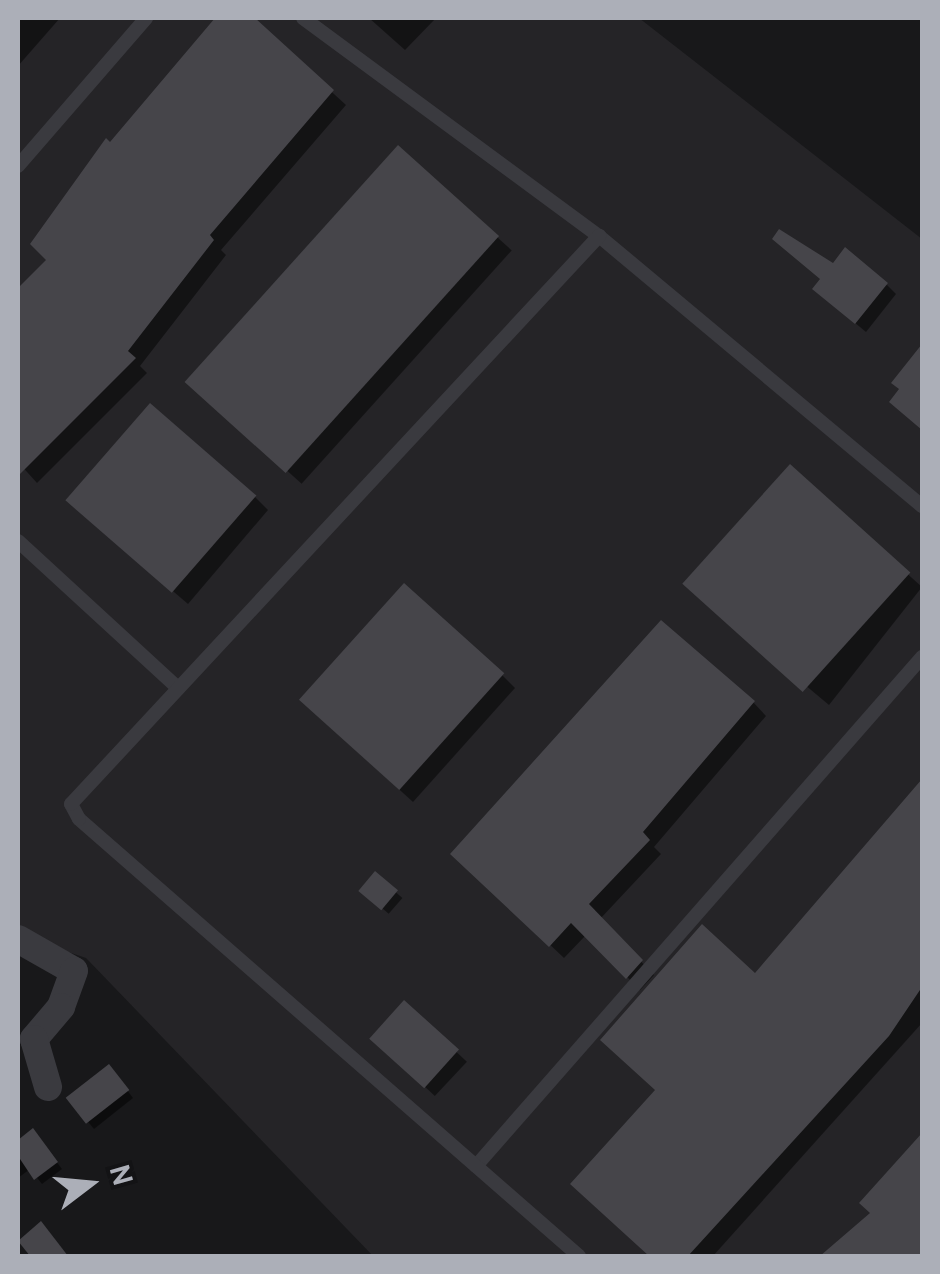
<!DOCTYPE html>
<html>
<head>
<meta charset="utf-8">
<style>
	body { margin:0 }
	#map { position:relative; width:940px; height:1274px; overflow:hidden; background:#18181a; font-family:Overpass,sans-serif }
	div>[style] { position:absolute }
	.built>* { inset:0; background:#252427 }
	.shadow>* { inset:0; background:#0007; transform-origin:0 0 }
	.building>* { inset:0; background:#46454a; transform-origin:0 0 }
	.lane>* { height:14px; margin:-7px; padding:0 7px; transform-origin:7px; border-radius:7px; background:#3a3a3f }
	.street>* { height:28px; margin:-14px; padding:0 14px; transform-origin:14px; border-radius:14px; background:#3a3a3f }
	span { translate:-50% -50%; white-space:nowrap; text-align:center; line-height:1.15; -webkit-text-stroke:8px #131315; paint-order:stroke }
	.frame { position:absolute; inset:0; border:20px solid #acafb8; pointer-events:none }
	.north { position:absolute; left:40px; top:1134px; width:100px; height:100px; -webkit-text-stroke:8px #131315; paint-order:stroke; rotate:74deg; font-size:28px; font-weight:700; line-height:40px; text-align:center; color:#acafb8 }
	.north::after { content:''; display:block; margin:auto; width:35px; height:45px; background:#acafb8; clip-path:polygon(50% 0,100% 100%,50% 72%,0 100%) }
</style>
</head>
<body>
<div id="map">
	<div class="built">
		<i style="clip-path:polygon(18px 18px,639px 18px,922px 239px,922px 1256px,373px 1256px,86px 958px,18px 935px)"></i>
	</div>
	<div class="shadow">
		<i style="clip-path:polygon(18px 18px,60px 18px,18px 66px)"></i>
		<i style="clip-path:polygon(219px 18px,251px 18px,346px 105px,221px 250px,226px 255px,140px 366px,147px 373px,37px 483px,18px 462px,18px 292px,49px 260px,110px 146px)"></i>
		<i style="clip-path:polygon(369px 18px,436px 18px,405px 50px)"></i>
		<i style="left:398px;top:148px;width:153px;height:314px;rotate:42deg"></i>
		<i style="clip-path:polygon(887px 285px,896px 294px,866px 332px,825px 298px)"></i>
		<i style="clip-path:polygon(790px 468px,922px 587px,829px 705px,707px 603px)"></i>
		<i style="clip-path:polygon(255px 497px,268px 510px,188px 604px,83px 514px)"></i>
		<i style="clip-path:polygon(502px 675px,515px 688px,413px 802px,315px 713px)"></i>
		<i style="clip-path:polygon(753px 702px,766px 716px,654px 847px,661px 854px,600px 919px,654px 975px,640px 990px,586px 935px,564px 958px,454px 854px)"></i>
		<i style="clip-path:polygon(922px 783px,922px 1023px,713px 1256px,651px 1256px,587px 1197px,755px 976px)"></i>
		<i style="left:376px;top:875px;width:35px;height:21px;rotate:41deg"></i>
		<i style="left:404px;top:1003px;width:86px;height:47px;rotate:43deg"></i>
		<i style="clip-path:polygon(115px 1074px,133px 1098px,94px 1129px,69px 1099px)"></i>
		<i style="clip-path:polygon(33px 1131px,62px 1169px,42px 1184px,30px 1169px,18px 1178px,18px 1143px)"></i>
		<i style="clip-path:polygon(922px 1137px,922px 1256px,823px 1256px,873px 1213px,863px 1203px)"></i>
	</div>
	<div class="building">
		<i style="clip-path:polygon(215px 18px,255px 18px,334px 90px,210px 235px,214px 240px,128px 351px,136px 358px,18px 476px,18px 288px,46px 260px,30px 244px,106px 138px,110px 142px)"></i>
		<i style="left:398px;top:145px;width:136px;height:319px;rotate:42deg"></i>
		<i style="clip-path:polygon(779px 229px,833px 263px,845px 247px,888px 283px,855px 324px,812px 289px,820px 279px,772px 239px)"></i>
		<i style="clip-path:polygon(922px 344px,922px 430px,889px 402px,899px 389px,891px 383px)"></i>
		<i style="left:150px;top:403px;width:141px;height:129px;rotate:41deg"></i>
		<i style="left:790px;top:464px;width:162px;height:161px;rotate:42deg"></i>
		<i style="left:404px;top:583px;width:135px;height:157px;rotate:42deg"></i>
		<i style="clip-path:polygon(661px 620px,755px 701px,643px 832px,650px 840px,589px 904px,643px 960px,626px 979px,571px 923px,549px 947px,450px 854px)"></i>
		<i style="clip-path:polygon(922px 779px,922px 987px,889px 1036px,688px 1256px,649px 1256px,570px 1184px,655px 1090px,600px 1040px,702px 924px,755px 973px)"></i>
		<i style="left:375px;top:871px;width:30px;height:26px;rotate:40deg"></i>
		<i style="left:404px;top:1000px;width:74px;height:52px;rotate:42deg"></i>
		<i style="left:109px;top:1064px;width:33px;height:55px;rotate:52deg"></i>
		<i style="clip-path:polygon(33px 1128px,58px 1162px,34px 1180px,18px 1156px,18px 1140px)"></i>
		<i style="clip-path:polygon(922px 1133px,922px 1256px,820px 1256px,870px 1213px,859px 1203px)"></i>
		<i style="clip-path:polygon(41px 1221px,68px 1256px,30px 1256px,18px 1241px)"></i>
	</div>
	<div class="lane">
		<i style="left:303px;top:18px;width:368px;rotate:36.4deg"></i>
		<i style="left:599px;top:236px;width:421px;rotate:39.9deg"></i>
		<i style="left:18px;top:166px;width:196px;rotate:-49.1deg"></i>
		<i style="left:18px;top:541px;width:216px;rotate:42.6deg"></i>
		<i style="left:476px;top:1166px;width:677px;rotate:-48.77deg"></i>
		<i style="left:579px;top:1256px;width:664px;rotate:-138.85deg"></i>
		<i style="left:79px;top:819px;width:17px;rotate:-118deg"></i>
		<i style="left:71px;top:804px;width:776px;rotate:-47.09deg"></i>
	</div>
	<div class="street">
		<i style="left:18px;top:939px;width:64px;rotate:29.7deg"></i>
		<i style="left:74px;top:971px;width:38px;rotate:110deg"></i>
		<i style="left:61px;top:1007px;width:42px;rotate:130.2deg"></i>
		<i style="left:34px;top:1039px;width:50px;rotate:73.7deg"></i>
	</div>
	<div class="frame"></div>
	<div class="north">N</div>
</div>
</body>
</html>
